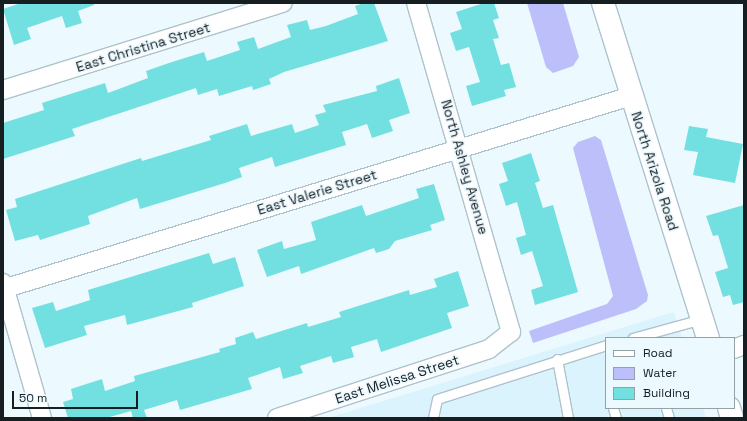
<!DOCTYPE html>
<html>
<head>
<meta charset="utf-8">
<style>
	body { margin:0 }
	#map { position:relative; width:747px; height:421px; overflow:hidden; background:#ecf9fe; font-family:"Space Grotesk",sans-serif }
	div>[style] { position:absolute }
	.built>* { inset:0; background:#dbf3fd }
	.water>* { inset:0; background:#bcbff9 }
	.building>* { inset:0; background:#72e0e0 }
	.roads { filter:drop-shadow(1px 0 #aec3cc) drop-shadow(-1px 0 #aec3cc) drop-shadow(0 1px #aec3cc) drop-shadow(0 -1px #aec3cc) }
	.service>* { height:9px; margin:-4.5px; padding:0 4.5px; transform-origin:4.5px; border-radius:4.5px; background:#fff }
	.minor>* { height:18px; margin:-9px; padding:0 9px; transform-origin:9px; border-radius:9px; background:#fff }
	.tertiary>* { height:22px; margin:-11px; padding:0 11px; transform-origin:11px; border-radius:11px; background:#fff }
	span { translate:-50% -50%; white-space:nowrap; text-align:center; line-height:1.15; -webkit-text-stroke:3.5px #ecf9fe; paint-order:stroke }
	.street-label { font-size:14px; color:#161e21 }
	.frame { position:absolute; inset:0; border:4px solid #161e21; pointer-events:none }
	.legend { position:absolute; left:605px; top:337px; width:130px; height:72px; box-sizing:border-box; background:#ecf9fe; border:1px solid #96a1a6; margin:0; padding:5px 7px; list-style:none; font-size:12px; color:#161e21 }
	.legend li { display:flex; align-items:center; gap:8px; height:20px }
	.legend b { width:20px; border:1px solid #96a1a6 }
	.scale { position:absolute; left:12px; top:391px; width:126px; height:18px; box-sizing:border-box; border:2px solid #161e21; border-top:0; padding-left:5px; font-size:12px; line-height:14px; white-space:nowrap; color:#161e21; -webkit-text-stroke:3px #ecf9fe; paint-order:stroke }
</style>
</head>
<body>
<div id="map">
	<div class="built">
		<i style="clip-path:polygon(674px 312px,682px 338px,606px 338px,606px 408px,703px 408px,706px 418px,328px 418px)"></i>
	</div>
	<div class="water">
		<i style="clip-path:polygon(527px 3px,563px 3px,579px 57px,573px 66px,553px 73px,546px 67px)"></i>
		<i style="clip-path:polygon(595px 136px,601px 140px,648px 295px,647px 301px,636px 309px,533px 343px,529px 331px,607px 304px,613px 296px,573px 148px,578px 142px)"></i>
	</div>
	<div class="building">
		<i style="clip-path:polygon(21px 3px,94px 3px,94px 5px,78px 11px,82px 23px,66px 28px,62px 16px,27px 28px,31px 39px,14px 45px,3px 9px)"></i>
		<i style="clip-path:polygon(364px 3px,374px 3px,388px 41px,284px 72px,269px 79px,271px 84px,253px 90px,252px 86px,219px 96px,217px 89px,198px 95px,196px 88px,72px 129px,75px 136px,3px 159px,3px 123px,44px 110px,42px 103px,105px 83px,108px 93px,148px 78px,146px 71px,169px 63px,204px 52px,207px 61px,240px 50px,237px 42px,254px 37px,258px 49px,291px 37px,287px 25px,307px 20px,310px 30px,326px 26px,358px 14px,355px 6px)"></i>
		<i style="clip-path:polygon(484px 3px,494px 3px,499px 18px,493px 20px,499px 38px,493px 39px,501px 65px,509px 63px,516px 87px,504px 90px,506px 96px,472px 106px,466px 86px,480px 82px,469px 47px,456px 51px,450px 33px,462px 29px,456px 12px)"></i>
		<i style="clip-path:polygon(399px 78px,410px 113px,389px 120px,393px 131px,372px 138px,367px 124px,342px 132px,346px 145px,275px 167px,272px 157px,239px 168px,242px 177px,225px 183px,140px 209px,137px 198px,88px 216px,90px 224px,40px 240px,38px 235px,15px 241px,6px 210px,17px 207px,15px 199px,141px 158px,142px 161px,211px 140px,209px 136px,247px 124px,251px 136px,292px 124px,295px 133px,319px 125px,315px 115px,326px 112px,323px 105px,377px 91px,376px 86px)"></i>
		<i style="clip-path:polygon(689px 126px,708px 129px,706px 137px,743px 144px,735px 183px,693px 175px,698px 152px,684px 150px)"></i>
		<i style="clip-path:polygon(531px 153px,540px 181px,535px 183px,543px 208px,553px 205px,578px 292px,535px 305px,531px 290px,543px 286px,532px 251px,521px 255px,516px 238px,526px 235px,517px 202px,506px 206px,499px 184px,508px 181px,502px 163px)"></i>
		<i style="clip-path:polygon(434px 184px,445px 220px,430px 225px,432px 230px,395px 241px,389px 249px,376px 253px,374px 248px,301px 274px,299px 266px,267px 277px,257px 250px,282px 241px,284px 249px,316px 240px,311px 222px,362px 205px,366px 216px,419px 198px,416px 189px)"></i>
		<i style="clip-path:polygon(744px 205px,744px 302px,733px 305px,730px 295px,723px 297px,715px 272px,728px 268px,718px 235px,713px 236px,706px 216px)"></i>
		<i style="clip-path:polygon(209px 253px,213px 264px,235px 257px,244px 286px,192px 303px,193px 307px,127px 325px,125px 315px,84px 326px,87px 335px,45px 348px,32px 308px,53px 302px,56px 311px,90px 300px,88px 290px)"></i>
		<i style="clip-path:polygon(458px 271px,469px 306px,447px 313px,452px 328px,381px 352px,377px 339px,351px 347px,354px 357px,333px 363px,331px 356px,300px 366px,303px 373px,283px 379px,280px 367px,248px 378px,252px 389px,180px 410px,177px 400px,144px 410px,147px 418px,133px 418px,131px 411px,106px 418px,68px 418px,63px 402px,73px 399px,71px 389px,102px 379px,105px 391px,135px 381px,134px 376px,220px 352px,219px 349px,236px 344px,235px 338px,253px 332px,256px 339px,307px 323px,308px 327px,341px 317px,339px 312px,409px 290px,410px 295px,437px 287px,434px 279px)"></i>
	</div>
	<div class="roads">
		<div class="service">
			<i style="left:633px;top:338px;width:72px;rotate:-15.4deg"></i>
			<i style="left:557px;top:359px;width:60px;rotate:79.4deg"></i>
			<i style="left:613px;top:408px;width:10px;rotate:73deg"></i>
			<i style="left:666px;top:408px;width:10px;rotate:73deg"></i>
			<i style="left:433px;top:418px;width:19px;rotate:-78deg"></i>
			<i style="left:437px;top:399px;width:177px;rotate:-17.7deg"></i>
		</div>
		<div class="minor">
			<i style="left:3px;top:90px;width:293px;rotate:-17.3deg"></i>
			<i style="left:3px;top:283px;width:141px;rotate:73.9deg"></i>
			<i style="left:3px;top:289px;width:657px;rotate:-17.08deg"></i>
			<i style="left:734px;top:349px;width:11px;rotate:-22deg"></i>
			<i style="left:277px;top:418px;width:223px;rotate:-18deg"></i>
			<i style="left:489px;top:349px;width:28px;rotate:-38deg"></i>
			<i style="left:511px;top:332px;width:342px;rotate:-106.1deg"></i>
		</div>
		<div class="tertiary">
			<i style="left:603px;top:3px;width:351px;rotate:72.6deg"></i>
			<i style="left:729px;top:408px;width:10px;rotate:73deg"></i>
		</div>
	</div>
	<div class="street-label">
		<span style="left:143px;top:47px;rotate:-17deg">East Christina Street</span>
		<span style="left:465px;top:167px;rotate:74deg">North Ashley Avenue</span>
		<span style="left:655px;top:171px;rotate:72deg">North Arizola Road</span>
		<span style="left:317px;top:192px;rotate:-17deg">East Valerie Street</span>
		<span style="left:397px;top:379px;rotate:-18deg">East Melissa Street</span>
	</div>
	<div class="frame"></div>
	<ul class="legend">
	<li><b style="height:5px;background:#fff"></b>Road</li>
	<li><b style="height:11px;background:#bcbff9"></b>Water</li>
	<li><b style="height:11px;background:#72e0e0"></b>Building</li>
	</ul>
	<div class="scale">50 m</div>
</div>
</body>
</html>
